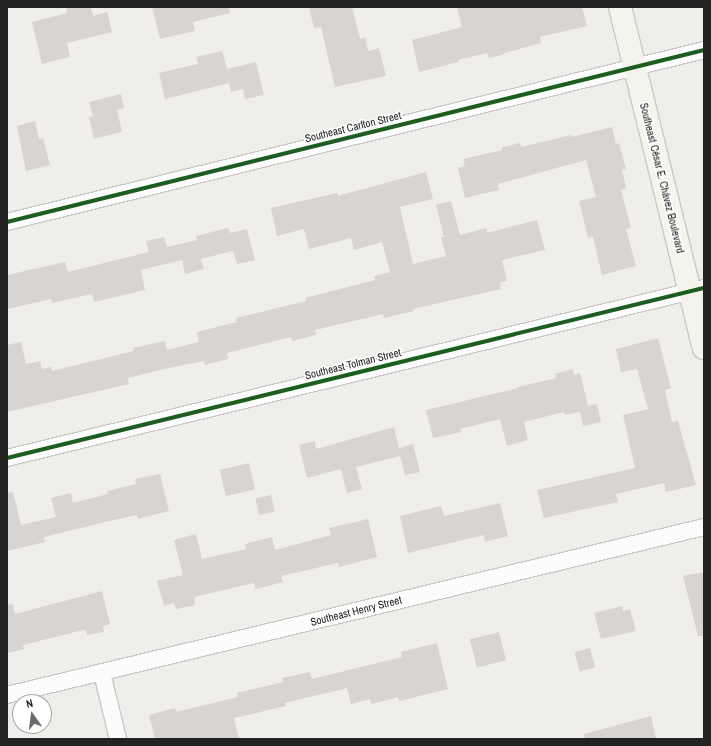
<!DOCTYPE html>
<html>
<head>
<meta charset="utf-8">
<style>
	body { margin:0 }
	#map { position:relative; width:711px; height:746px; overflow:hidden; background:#f0eeeb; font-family:"Archivo Narrow",sans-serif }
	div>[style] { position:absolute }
	.building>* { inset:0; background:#d7d4d2; transform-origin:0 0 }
	.roads { filter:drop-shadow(1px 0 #c9c8c7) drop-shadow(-1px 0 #c9c8c7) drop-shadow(0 1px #c9c8c7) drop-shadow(0 -1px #c9c8c7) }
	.street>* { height:16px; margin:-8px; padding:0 8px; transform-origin:8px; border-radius:8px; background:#fdfcfc }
	.secondary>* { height:22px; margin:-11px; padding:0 11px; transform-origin:11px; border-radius:11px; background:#f4f4ed }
	.cycleway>* { height:4px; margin:-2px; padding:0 2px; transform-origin:2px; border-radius:2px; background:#1b5e20 }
	span { translate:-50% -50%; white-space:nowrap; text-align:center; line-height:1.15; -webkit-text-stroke:3px #fff; paint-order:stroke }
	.street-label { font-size:11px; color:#222 }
	.frame { position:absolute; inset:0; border:8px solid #222; pointer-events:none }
	.north { position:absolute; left:12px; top:694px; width:40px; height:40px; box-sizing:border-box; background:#fff; border:1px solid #a7a7a7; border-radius:50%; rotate:346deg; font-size:11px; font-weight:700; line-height:16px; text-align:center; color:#222 }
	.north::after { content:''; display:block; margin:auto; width:14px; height:18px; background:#6a6968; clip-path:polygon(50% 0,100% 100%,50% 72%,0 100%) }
</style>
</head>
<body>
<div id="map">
	<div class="building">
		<i style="clip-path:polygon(66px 7px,91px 7px,93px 16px,107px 12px,112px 32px,67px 43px,70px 57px,42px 64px,32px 22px,67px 13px)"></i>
		<i style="clip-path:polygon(152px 7px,229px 7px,230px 13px,193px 22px,195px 31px,160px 39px)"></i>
		<i style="clip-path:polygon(309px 7px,352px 7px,360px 39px,365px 37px,368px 51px,379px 48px,386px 76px,335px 87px,321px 27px,314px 28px)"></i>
		<i style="clip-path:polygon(457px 7px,582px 7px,587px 26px,540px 37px,541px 43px,504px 53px,505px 54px,489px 58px,487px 53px,458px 60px,458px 62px,419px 72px,412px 40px,462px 27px)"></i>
		<i style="clip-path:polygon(222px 51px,227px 69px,256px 62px,264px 95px,245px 99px,243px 89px,231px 92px,229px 83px,165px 99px,159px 73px,198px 64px,196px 57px)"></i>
		<i style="clip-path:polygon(121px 94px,124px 108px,117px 110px,122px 132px,94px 139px,89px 117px,93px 116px,89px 102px)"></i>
		<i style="clip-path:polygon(35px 121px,39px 139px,43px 138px,50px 165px,26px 171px,17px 126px)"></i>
		<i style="clip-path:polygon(612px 127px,616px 144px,619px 143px,626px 169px,622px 170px,626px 188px,621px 190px,631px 228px,626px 229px,636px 266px,602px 275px,593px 237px,588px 238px,579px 201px,596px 197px,586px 160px,498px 184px,499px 190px,465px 198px,458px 168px,465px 166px,463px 159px,502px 150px,502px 147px,520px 143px,521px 147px,571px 135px,572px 137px)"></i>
		<i style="clip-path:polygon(426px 172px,433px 199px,400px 207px,413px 264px,446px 256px,441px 237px,444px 237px,436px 205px,451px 201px,460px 235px,486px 228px,487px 233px,537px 220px,545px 250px,502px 260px,507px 281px,500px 282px,501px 289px,413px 309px,414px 311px,384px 318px,383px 314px,315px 330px,316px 335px,292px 341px,291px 337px,227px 353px,228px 359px,205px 365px,204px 361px,164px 369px,128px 378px,129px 384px,7px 412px,7px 345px,21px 342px,26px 364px,40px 361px,42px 369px,51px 367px,52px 371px,134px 351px,133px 348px,165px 341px,167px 350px,199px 342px,197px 332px,237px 322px,236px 318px,306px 301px,305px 298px,375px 280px,374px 276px,390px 272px,382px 242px,354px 250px,351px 238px,309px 249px,304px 229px,277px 236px,271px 208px,337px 193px,338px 196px)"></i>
		<i style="clip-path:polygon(228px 228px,230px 233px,247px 229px,255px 260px,237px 264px,233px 251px,201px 259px,204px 269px,185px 274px,182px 260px,141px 270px,145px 290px,94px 302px,92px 294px,52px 303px,51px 299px,7px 309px,7px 275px,65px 262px,68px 272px,149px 252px,146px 241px,164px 237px,167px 247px,197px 240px,196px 236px)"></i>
		<i style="clip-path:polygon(658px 338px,671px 388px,665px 390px,672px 422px,678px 421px,696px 485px,666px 492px,664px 483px,616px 494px,618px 502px,544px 518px,537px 490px,635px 468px,623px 415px,648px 409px,637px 369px,621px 372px,616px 349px)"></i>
		<i style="clip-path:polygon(573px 369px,574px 375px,580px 373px,588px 406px,597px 404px,601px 422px,583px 426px,580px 412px,565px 415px,564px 412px,524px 422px,528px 440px,507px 446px,500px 419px,460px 429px,461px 432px,433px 438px,426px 410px,518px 388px,518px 387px,556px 378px,555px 374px)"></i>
		<i style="clip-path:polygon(394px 427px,399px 448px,413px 444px,420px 472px,405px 475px,400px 456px,356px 467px,362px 489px,347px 493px,341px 469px,307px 478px,299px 445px,315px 441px,316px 449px)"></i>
		<i style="left:249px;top:463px;width:27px;height:30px;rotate:77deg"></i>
		<i style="clip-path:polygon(160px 474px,169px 511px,138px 519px,137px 515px,114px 520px,44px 537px,45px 542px,7px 551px,7px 493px,13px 492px,21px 525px,56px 517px,51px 498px,71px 493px,73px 503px,108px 494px,107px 491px,136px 484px,135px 479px)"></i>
		<i style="left:271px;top:495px;width:17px;height:16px;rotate:77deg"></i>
		<i style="clip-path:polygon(500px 503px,508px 536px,485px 542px,484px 535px,408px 553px,400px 516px,441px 506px,444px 516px)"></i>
		<i style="clip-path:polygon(368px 519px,377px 557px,339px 567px,338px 563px,281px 576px,283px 582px,256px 589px,254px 583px,194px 597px,195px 605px,176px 609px,174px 603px,164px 606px,157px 581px,183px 575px,174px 540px,196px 534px,202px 559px,246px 549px,245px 544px,272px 537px,275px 550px,331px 535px,329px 528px)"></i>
		<i style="clip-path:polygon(704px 572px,704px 636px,698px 636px,683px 576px)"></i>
		<i style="clip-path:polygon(102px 591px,110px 624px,103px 626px,104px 632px,87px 635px,86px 630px,79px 631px,23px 645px,24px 649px,7px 653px,7px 605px,13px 604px,15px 614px)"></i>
		<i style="clip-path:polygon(622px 606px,623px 611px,630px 609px,636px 631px,601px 639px,594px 613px)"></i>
		<i style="left:499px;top:632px;width:29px;height:30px;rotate:76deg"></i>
		<i style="clip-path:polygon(437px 643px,448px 689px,399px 701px,398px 697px,371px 704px,370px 699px,351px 704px,347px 688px,285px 703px,286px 706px,234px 718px,239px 739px,155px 739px,149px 715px,175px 708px,176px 712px,238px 697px,237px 693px,283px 682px,282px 678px,310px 672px,312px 679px,402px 657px,401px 652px)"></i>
		<i style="left:590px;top:648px;width:20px;height:16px;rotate:75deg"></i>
		<i style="clip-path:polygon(651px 716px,656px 739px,585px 739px,584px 734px)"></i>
	</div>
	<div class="roads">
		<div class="street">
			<i style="left:7px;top:222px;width:718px;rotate:-13.86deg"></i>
			<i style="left:7px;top:458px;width:717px;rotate:-13.71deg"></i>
			<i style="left:102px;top:673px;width:68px;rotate:76.4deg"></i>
			<i style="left:7px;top:695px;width:717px;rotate:-13.55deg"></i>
		</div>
		<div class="secondary">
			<i style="left:620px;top:7px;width:351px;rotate:76.2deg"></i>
		</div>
	</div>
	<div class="cycleway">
		<i style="left:7px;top:222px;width:718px;rotate:-13.86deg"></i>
		<i style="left:7px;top:458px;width:717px;rotate:-13.71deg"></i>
	</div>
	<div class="street-label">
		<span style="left:353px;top:127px;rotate:-14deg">Southeast Carlton Street</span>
		<span style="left:662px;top:178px;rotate:76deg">Southeast César E. Chávez Boulevard</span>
		<span style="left:353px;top:364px;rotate:-14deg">Southeast Tolman Street</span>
		<span style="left:356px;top:611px;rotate:-14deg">Southeast Henry Street</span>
	</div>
	<div class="frame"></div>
	<div class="north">N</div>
</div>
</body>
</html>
